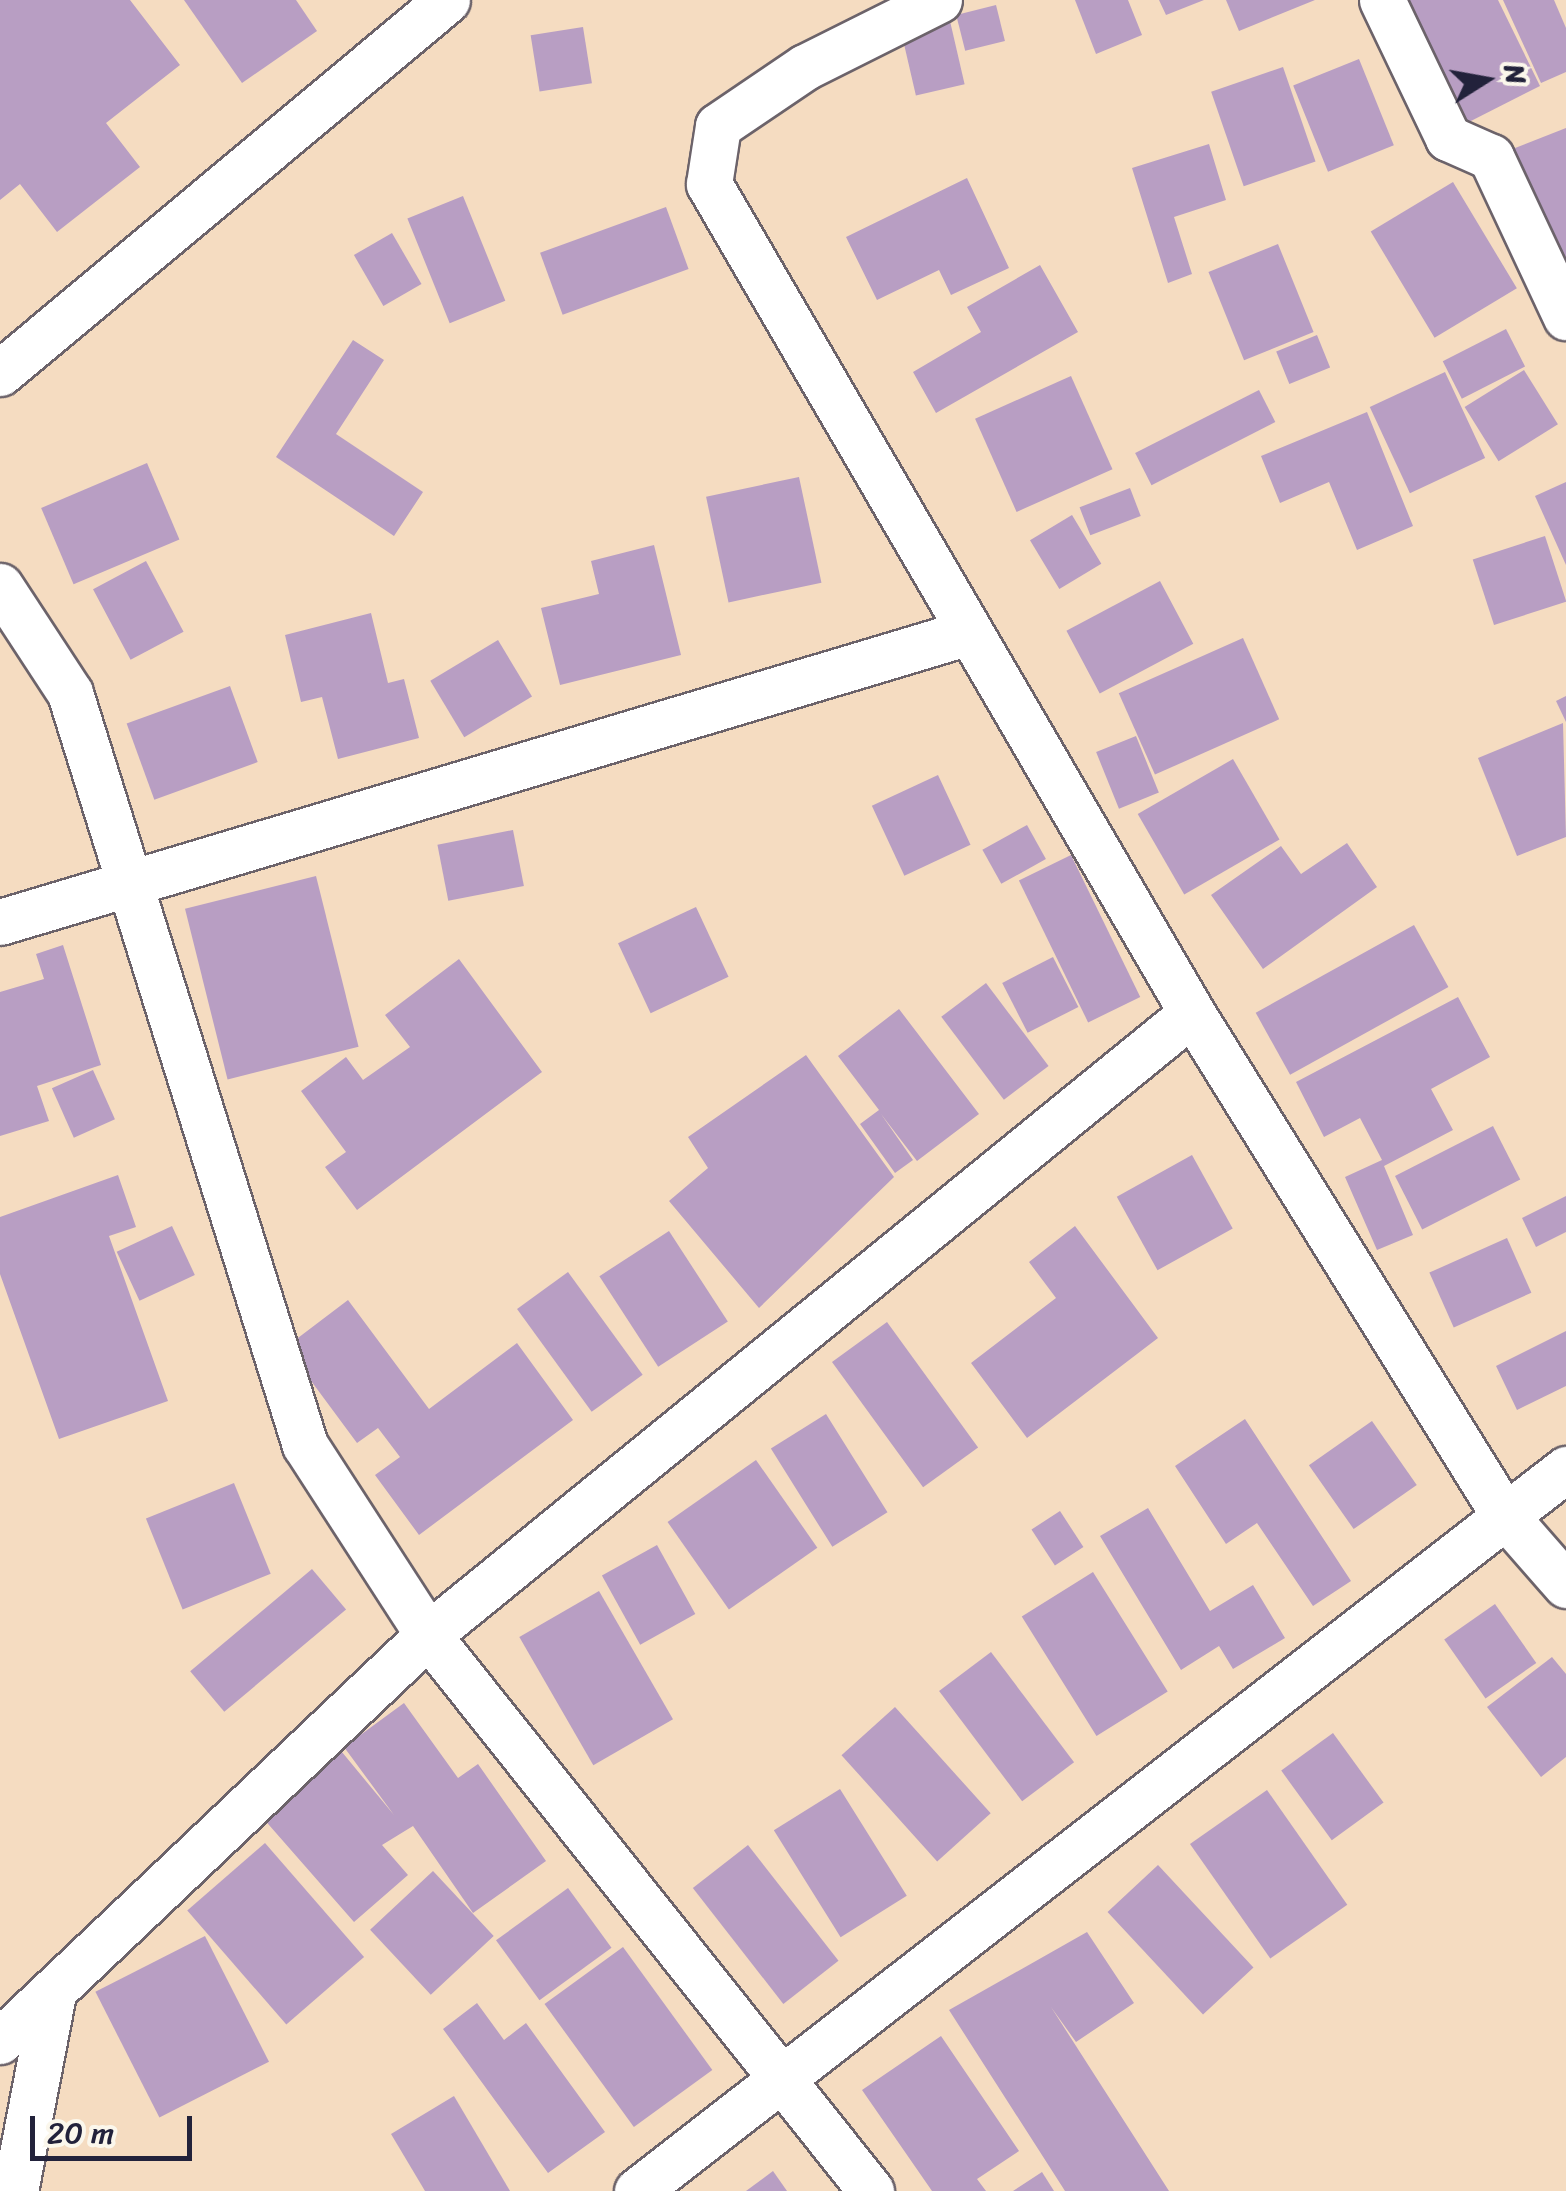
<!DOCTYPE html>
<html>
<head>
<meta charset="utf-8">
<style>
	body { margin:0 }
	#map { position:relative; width:1566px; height:2191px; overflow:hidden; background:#f5dcc1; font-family:Sriracha,sans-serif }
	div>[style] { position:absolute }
	.building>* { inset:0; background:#b89ec3; transform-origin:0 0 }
	.roads { filter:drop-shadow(2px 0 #6c636a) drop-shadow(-2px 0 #6c636a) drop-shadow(0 2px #6c636a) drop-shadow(0 -2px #6c636a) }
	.street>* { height:45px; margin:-22.5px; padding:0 22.5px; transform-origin:22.5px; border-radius:22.5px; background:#fff }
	span { translate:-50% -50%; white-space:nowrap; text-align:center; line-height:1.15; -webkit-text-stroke:8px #fbf7ec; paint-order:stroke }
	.north { position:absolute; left:1436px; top:30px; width:100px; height:100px; -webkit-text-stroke:8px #fbf7ec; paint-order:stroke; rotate:79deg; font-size:28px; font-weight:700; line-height:40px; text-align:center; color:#22223b }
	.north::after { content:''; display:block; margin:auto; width:35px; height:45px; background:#22223b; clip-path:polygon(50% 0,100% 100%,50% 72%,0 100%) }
	.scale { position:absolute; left:30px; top:2116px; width:162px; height:45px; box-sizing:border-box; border:5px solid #22223b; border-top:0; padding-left:12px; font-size:30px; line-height:35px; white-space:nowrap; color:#22223b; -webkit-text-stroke:8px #fbf7ec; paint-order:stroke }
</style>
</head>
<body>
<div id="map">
	<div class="building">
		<i style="clip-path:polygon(0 0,130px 0,180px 65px,106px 123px,140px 167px,57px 232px,20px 184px,0 200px)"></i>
		<i style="clip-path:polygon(184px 0,296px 0,317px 31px,242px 83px)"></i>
		<i style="clip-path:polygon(1075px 0,1128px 0,1142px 35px,1096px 54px)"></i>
		<i style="clip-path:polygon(1159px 0,1204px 0,1166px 15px)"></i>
		<i style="clip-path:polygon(1226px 0,1315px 0,1239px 31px)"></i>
		<i style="clip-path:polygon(1404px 0,1498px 0,1540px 86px,1465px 124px)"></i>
		<i style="clip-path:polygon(1503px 0,1554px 0,1566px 28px,1566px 72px,1541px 83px)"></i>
		<i style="left:996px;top:5px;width:37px;height:41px;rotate:76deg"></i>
		<i style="left:950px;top:21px;width:65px;height:50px;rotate:77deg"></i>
		<i style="left:583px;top:27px;width:57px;height:53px;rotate:81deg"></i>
		<i style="left:1359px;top:59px;width:93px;height:71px;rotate:68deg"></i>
		<i style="left:1283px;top:67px;width:100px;height:76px;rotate:71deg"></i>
		<i style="clip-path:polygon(1566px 128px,1566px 259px,1555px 264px,1510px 150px)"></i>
		<i style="clip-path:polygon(1209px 144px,1226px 200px,1174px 217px,1192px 274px,1168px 283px,1132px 168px)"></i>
		<i style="clip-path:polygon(967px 178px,1009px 268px,951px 295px,939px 270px,877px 300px,846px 237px)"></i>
		<i style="left:1453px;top:182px;width:124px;height:96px;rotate:59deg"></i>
		<i style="left:463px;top:196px;width:113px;height:60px;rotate:68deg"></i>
		<i style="left:666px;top:207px;width:66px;height:134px;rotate:70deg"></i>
		<i style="left:392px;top:233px;width:59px;height:44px;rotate:60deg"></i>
		<i style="left:1278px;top:244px;width:95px;height:75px;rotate:68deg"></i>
		<i style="clip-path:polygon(1040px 265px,1078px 332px,936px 413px,913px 372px,981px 332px,967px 307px)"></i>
		<i style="left:1506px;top:329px;width:42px;height:71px;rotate:63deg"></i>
		<i style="left:1317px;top:335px;width:35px;height:44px;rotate:68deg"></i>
		<i style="clip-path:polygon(353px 340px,384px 360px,336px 434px,423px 492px,394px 536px,276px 457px)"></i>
		<i style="left:1524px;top:370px;width:64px;height:70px;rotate:58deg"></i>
		<i style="left:1445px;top:372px;width:95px;height:83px;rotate:65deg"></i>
		<i style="left:1071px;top:376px;width:102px;height:105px;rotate:66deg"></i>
		<i style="left:1259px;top:390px;width:36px;height:139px;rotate:63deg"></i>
		<i style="clip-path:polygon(1367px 412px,1413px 526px,1357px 550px,1329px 482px,1280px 503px,1261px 456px)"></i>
		<i style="left:147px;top:463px;width:83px;height:115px;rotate:67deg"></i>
		<i style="left:799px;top:477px;width:108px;height:95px;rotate:78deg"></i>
		<i style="clip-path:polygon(1566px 482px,1566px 565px,1535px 496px)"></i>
		<i style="left:1130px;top:488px;width:30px;height:54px;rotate:69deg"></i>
		<i style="left:1072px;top:515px;width:57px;height:49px;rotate:59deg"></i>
		<i style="left:1545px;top:536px;width:69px;height:76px;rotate:72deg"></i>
		<i style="clip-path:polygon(654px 545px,681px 655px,560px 685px,541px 608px,599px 594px,591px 561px)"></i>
		<i style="left:146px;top:561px;width:80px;height:60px;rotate:62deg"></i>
		<i style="left:1160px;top:581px;width:71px;height:106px;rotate:62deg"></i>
		<i style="clip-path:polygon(371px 613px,388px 683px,404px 679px,419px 738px,338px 759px,322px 697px,301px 702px,285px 635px)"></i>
		<i style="left:1243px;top:638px;width:89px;height:136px;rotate:66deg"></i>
		<i style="left:498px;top:640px;width:66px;height:79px;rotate:59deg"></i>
		<i style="left:230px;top:686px;width:81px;height:110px;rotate:70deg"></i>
		<i style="clip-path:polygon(1566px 696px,1566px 722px,1556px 701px)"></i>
		<i style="clip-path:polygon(1563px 723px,1566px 837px,1517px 856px,1478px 758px)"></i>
		<i style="left:1136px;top:736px;width:61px;height:43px;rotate:68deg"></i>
		<i style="left:1233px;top:759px;width:93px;height:110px;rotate:60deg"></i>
		<i style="left:938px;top:775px;width:77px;height:73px;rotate:65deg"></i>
		<i style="left:1027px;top:825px;width:39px;height:51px;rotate:61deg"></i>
		<i style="left:513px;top:830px;width:57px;height:77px;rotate:79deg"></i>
		<i style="clip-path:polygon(1347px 843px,1377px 887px,1263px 969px,1211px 895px,1281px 846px,1301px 874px)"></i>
		<i style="left:1071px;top:855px;width:158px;height:58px;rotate:64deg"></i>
		<i style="left:316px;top:876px;width:176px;height:135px;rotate:76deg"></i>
		<i style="left:696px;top:907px;width:77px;height:86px;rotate:65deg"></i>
		<i style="left:1414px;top:925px;width:71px;height:181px;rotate:61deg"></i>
		<i style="clip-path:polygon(63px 945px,101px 1065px,37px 1086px,49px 1121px,0 1136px,0 992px,44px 979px,36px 954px)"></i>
		<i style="left:1053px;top:957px;width:56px;height:57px;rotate:63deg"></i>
		<i style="clip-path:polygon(459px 959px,542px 1072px,357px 1210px,325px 1167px,346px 1152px,301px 1091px,346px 1057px,363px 1080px,410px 1047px,385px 1015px)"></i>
		<i style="left:986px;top:983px;width:104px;height:56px;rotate:53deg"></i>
		<i style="clip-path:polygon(1458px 997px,1490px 1057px,1431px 1089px,1453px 1130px,1384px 1166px,1413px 1235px,1377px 1250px,1345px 1177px,1382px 1160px,1360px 1118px,1324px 1137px,1296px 1082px)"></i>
		<i style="clip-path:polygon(899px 1009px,979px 1114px,917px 1161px,881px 1114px,913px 1160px,895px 1173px,860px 1124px,879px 1110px,838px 1056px)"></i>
		<i style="clip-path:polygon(806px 1055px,894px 1177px,759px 1308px,669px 1201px,708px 1168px,688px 1137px)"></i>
		<i style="left:93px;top:1070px;width:54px;height:45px;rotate:66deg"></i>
		<i style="left:1493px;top:1126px;width:60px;height:110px;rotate:63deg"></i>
		<i style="left:1192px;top:1155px;width:84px;height:86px;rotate:61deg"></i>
		<i style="clip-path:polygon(118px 1175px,136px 1227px,109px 1236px,168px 1401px,59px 1439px,0 1274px,0 1217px)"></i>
		<i style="clip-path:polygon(1566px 1196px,1566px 1232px,1536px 1247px,1522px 1218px)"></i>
		<i style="left:172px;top:1226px;width:54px;height:61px;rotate:65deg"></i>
		<i style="clip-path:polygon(1075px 1226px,1158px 1338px,1027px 1438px,971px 1363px,1056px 1298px,1029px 1262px)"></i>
		<i style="left:669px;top:1231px;width:108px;height:83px;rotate:57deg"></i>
		<i style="left:1507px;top:1238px;width:60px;height:85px;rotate:66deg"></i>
		<i style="left:568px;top:1272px;width:127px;height:63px;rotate:54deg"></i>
		<i style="clip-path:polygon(348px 1300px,429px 1409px,517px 1343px,573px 1420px,419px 1535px,375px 1475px,400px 1457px,378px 1428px,357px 1443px,286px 1347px)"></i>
		<i style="left:887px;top:1322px;width:155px;height:68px;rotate:54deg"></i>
		<i style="clip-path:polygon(1566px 1331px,1566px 1386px,1517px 1410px,1496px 1366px)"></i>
		<i style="left:826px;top:1414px;width:116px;height:65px;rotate:58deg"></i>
		<i style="clip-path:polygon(1245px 1419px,1351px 1581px,1313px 1606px,1257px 1523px,1226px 1544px,1175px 1466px)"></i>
		<i style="left:1372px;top:1421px;width:78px;height:77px;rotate:55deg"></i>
		<i style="left:756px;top:1460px;width:107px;height:108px;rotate:55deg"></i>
		<i style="left:234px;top:1483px;width:98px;height:95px;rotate:68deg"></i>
		<i style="clip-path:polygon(1148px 1508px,1210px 1611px,1253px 1585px,1285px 1638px,1233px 1669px,1219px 1646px,1181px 1670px,1100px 1536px)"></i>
		<i style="left:1060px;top:1511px;width:43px;height:34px;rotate:57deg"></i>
		<i style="left:657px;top:1545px;width:79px;height:63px;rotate:61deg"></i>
		<i style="left:312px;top:1569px;width:53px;height:159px;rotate:50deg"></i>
		<i style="left:1093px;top:1572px;width:141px;height:84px;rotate:58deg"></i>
		<i style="left:599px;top:1591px;width:148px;height:92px;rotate:60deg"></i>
		<i style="left:1495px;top:1604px;width:72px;height:62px;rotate:55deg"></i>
		<i style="left:991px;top:1652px;width:138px;height:65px;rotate:53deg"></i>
		<i style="clip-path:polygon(1552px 1657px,1566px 1674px,1566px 1757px,1541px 1777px,1487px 1707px)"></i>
		<i style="clip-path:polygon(404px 1703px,458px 1778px,478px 1764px,546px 1861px,473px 1913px,413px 1826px,382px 1845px,408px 1875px,354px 1922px,255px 1809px,332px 1740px,394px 1815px,344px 1747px)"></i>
		<i style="left:895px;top:1707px;width:143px;height:72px;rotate:48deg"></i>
		<i style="left:1333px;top:1733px;width:86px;height:64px;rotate:54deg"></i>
		<i style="left:840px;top:1789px;width:126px;height:78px;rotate:58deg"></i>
		<i style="left:1267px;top:1790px;width:140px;height:94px;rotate:55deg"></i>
		<i style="left:265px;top:1843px;width:151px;height:103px;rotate:49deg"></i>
		<i style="left:748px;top:1845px;width:147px;height:70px;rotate:52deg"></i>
		<i style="left:1158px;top:1865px;width:140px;height:69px;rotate:47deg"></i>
		<i style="left:433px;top:1871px;width:89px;height:86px;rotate:47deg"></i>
		<i style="left:568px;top:1888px;width:74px;height:89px;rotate:54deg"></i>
		<i style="clip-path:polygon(1087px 1932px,1134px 2003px,1076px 2042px,1051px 2007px,1169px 2191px,1065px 2191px,949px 2010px)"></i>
		<i style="left:205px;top:1936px;width:141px;height:123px;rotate:63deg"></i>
		<i style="left:623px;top:1947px;width:152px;height:97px;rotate:54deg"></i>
		<i style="clip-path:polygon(477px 2003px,504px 2040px,526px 2023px,605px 2132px,548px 2173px,443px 2029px)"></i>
		<i style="clip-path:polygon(941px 2036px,1019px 2151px,977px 2179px,986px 2191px,932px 2191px,862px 2090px)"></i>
		<i style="clip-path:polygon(454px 2096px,510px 2191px,425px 2191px,391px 2134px)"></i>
		<i style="clip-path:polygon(773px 2171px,787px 2191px,746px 2191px)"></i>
		<i style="clip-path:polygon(1042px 2172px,1054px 2191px,1013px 2191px)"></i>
	</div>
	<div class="roads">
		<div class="street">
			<i style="left:939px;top:0;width:150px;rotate:153.4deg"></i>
			<i style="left:805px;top:67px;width:105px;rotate:145.9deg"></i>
			<i style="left:718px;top:126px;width:59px;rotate:98.8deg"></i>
			<i style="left:709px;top:184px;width:959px;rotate:59.77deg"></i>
			<i style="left:1192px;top:1013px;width:587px;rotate:58.15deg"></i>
			<i style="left:1502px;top:1512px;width:97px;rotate:48.8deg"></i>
			<i style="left:1382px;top:0;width:153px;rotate:64.4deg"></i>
			<i style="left:1448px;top:138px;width:47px;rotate:23.8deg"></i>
			<i style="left:1491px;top:157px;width:177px;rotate:64.9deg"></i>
			<i style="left:0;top:373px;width:582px;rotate:-39.84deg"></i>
			<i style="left:0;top:586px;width:128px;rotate:56.8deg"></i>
			<i style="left:70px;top:693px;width:788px;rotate:72.65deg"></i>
			<i style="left:305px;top:1445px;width:226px;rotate:57.1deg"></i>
			<i style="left:428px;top:1635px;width:711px;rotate:51.45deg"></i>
			<i style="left:0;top:922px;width:1011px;rotate:-16.66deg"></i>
			<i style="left:0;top:2041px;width:590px;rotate:-43.49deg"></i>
			<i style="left:428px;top:1635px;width:985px;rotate:-39.15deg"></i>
			<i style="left:15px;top:2191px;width:201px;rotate:-79.1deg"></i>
			<i style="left:637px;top:2191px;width:1177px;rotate:-37.85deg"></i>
		</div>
	</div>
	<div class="north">N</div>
	<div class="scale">20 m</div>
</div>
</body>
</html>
